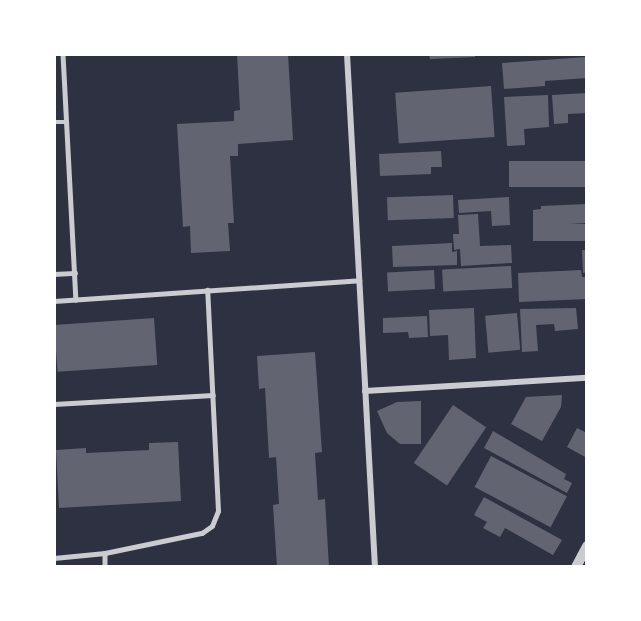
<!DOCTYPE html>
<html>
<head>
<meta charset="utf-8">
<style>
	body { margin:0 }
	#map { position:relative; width:641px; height:621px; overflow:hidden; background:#2d3142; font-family:Barlow,sans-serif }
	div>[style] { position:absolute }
	.building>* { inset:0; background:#626471; transform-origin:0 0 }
	.service>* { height:4.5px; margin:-2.25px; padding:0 2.25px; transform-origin:2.25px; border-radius:2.25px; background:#caccd0 }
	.minor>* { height:6px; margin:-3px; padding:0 3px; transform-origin:3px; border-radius:3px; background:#caccd0 }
	.tertiary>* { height:10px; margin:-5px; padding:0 5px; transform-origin:5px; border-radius:5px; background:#caccd0 }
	span { translate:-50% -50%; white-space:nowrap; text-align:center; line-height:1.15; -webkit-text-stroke:5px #fff; paint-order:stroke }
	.frame { position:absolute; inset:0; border:56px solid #fff; pointer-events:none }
</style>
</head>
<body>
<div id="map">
	<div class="building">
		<i style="clip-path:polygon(237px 54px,288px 54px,293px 140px,238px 144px,238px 156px,230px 156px,234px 223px,228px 223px,230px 251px,191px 253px,190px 226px,183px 227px,177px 124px,234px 121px,234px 111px,240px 110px)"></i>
		<i style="clip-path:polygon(429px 54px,475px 54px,475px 57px,430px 59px)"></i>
		<i style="clip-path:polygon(587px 57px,587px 78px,545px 81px,545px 86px,504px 89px,502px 63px)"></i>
		<i style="left:491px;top:86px;width:51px;height:96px;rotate:86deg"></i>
		<i style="clip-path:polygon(587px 93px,587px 113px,568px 114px,568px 123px,554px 124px,552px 95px)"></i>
		<i style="clip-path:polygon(548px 95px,549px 127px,524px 129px,525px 145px,507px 146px,504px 97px)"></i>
		<i style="clip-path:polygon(441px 151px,442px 167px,431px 167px,431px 174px,380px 176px,379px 154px)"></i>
		<i style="left:587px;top:161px;width:26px;height:78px;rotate:90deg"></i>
		<i style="left:453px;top:195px;width:23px;height:66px;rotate:88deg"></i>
		<i style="clip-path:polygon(509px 197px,510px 225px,492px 226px,491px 211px,459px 213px,458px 200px)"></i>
		<i style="clip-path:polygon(587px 204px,587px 223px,533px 226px,533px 210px,541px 209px,541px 206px)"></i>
		<i style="clip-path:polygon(478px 214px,480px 246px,511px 245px,512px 263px,461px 266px,460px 249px,454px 250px,453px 234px,459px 234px,458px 215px)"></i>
		<i style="left:587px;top:224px;width:17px;height:54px;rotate:90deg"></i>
		<i style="clip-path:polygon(452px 243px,452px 252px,457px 251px,457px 265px,393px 267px,392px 246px)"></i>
		<i style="clip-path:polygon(582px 250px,587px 250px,587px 272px,583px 273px)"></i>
		<i style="left:511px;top:266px;width:22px;height:69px;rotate:87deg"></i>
		<i style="left:434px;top:270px;width:19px;height:47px;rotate:87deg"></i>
		<i style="clip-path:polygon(581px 270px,582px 277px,587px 277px,587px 299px,519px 302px,518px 273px)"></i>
		<i style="clip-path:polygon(474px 308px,476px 358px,449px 360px,448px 335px,430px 336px,429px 310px)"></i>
		<i style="clip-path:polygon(576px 308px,578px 329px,555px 331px,554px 324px,536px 325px,538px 351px,522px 352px,520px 309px)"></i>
		<i style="left:517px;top:313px;width:37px;height:32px;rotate:85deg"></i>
		<i style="clip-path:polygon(427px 316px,428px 337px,409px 338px,408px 332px,383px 333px,383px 318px)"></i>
		<i style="left:154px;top:318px;width:47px;height:100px;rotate:86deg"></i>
		<i style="clip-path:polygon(315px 352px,322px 452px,315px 453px,318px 500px,325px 499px,329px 567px,277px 567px,273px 505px,279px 504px,276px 457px,269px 458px,265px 388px,259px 389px,257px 356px)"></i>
		<i style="clip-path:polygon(562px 395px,561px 407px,542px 441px,511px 424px,526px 397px)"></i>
		<i style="clip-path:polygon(421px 401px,421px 444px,400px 444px,387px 433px,377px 411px,397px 402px)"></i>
		<i style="left:453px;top:405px;width:40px;height:70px;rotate:34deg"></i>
		<i style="clip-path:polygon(577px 428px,587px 433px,587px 458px,567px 447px)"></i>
		<i style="clip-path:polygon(493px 431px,566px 474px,564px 479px,572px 483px,567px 493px,484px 448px)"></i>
		<i style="clip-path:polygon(178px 442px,181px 501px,59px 508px,56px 450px,86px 448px,86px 453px,149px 450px,149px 443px)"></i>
		<i style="left:491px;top:456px;width:86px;height:35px;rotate:28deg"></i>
		<i style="clip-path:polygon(484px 497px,562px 540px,553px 555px,505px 528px,500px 537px,483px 528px,487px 522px,474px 515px)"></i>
	</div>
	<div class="service">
		<i style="left:63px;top:54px;width:246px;rotate:87deg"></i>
		<i style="left:54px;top:122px;width:12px"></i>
		<i style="left:54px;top:274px;width:21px;rotate:-3deg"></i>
		<i style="left:54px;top:301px;width:306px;rotate:-3.9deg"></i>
		<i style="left:54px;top:404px;width:159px;rotate:-3.2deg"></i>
		<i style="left:105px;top:553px;width:14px;rotate:90deg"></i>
		<i style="left:54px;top:558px;width:51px;rotate:-5.6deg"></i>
		<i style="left:105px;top:553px;width:99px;rotate:-11.7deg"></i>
		<i style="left:202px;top:533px;width:12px;rotate:-35deg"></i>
		<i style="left:212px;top:526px;width:16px;rotate:-68deg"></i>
		<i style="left:218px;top:511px;width:221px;rotate:-92.8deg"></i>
	</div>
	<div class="minor">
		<i style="left:347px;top:54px;width:514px;rotate:86.88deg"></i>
		<i style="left:365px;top:391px;width:222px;rotate:-3.4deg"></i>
	</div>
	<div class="tertiary">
		<i style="left:576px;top:567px;width:24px;rotate:-62deg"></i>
	</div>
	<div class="frame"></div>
</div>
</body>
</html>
